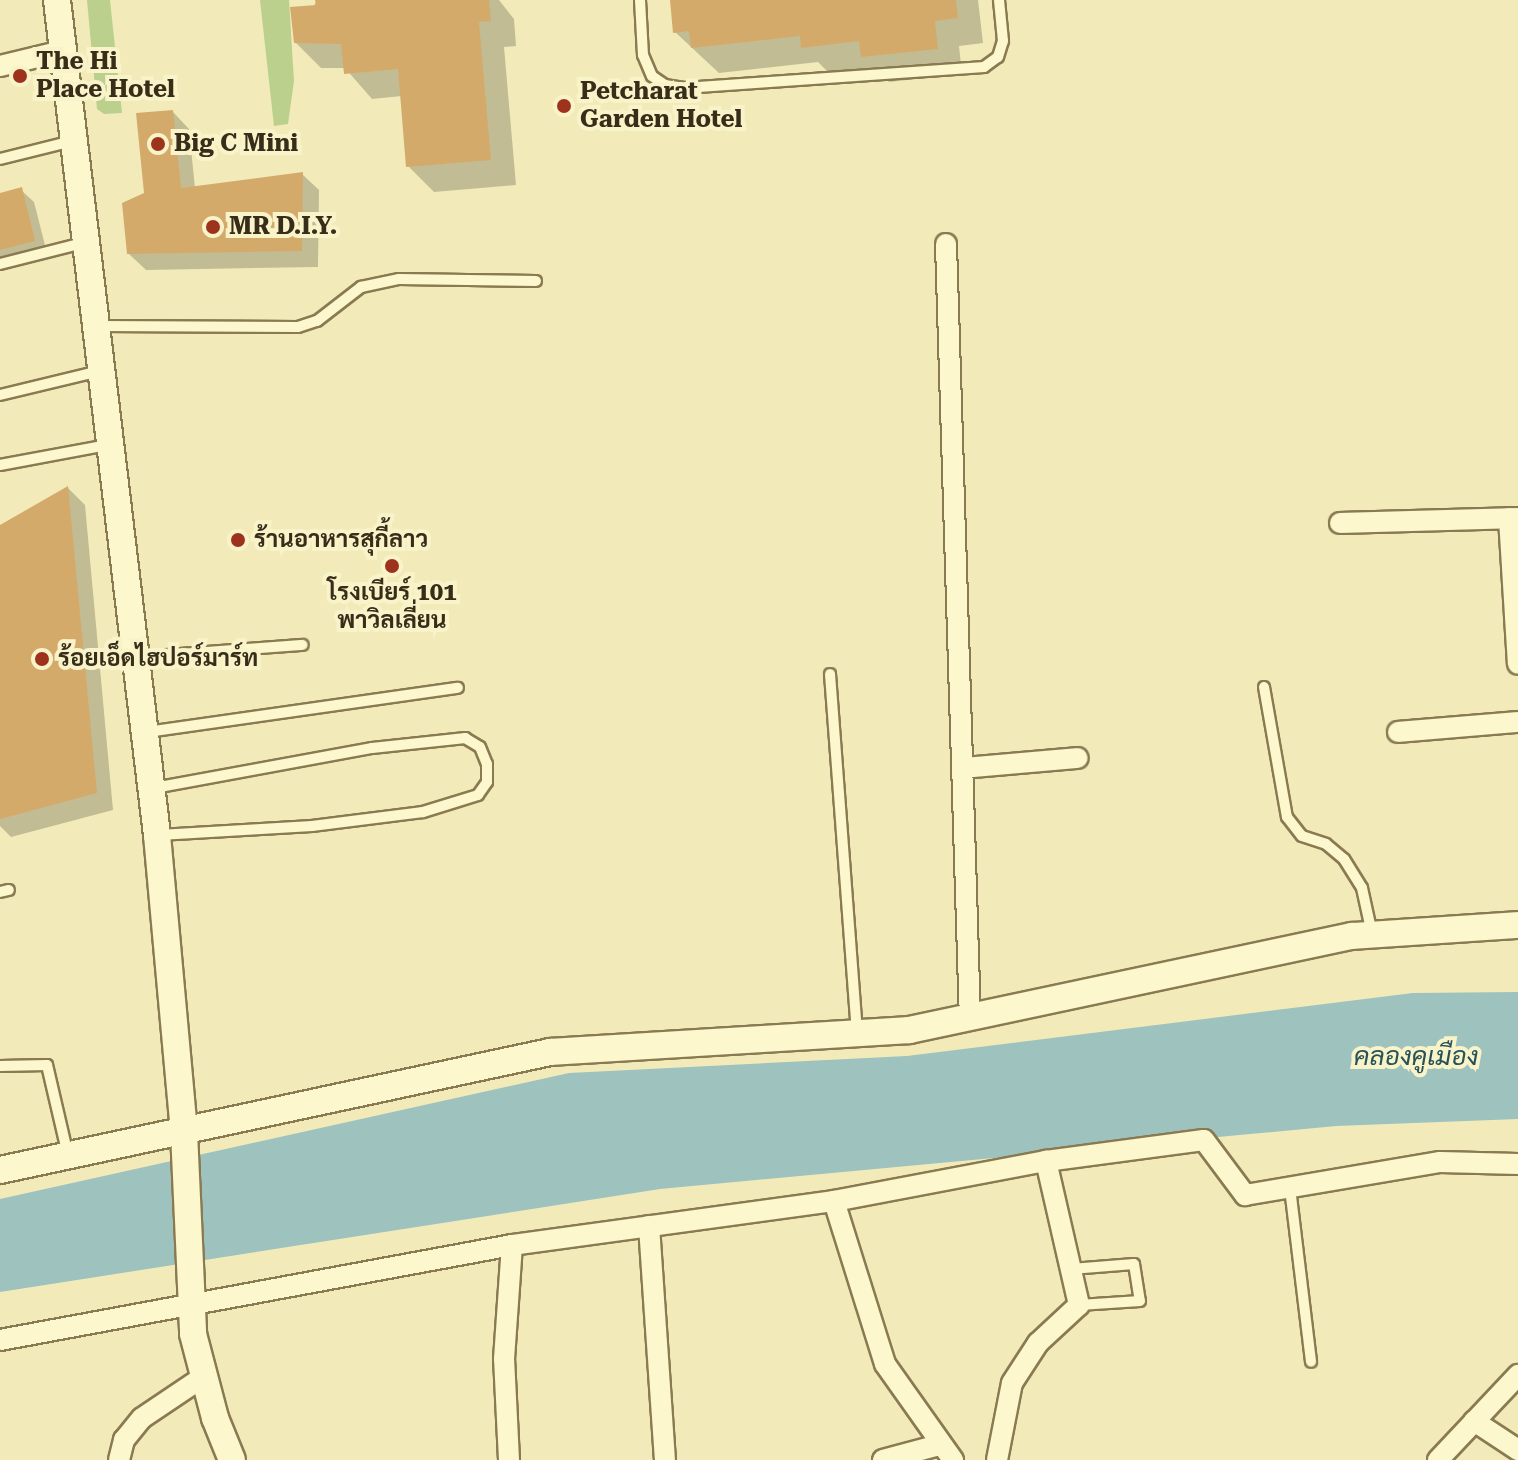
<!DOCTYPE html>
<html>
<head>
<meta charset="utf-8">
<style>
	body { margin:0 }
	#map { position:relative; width:1518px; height:1460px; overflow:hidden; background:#f2ebb9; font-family:"Roboto Serif",Sarabun,serif }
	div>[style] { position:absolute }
	.green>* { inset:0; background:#bcd08d }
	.water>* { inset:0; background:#9ec2be }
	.shadow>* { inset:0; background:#0003 }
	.building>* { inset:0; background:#d4aa6b }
	.roads { filter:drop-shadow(2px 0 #8a7a52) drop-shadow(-2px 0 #8a7a52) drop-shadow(0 2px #8a7a52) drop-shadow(0 -2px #8a7a52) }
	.service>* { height:10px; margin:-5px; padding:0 5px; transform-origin:5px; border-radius:5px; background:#fcf7cd }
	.minor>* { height:20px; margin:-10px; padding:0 10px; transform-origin:10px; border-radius:10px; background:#fcf7cd }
	.tertiary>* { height:26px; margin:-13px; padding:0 13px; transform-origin:13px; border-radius:13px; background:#fcf7cd }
	.dots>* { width:22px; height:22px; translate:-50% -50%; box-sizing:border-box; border:4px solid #f9f3c9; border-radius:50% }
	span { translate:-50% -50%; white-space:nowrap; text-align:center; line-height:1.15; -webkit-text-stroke:8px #f9f3c9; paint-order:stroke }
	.poi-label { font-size:24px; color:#372d19; font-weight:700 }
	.left { translate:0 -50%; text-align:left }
	.water-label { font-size:26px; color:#275258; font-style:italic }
</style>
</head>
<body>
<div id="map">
	<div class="green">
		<i style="clip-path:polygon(87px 0,110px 0,122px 113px,104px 114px,97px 109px)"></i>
		<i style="clip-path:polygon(260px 0,289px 0,294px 81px,288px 124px,274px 126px)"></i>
	</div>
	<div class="water">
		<i style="clip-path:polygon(1518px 992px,1518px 1119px,1336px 1126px,660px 1189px,0 1292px,0 1199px,569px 1073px,907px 1056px,1413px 993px)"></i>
	</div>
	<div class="shadow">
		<i style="clip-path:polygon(317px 0,499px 0,514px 19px,516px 46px,504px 47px,516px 185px,434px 192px,408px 166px,402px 96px,372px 99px,345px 68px,321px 68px,295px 42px)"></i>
		<i style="clip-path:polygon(672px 0,978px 0,983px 43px,959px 46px,962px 74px,889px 82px,875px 68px,829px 73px,818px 62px,719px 73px,675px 32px)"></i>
		<i style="clip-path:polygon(173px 112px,189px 129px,195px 188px,302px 174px,319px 190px,318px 267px,146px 270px,129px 254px)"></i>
		<i style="clip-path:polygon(21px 190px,34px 202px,47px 253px,0 265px,0 195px)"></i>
		<i style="clip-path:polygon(68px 488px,85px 505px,113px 810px,11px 837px,0 826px,0 527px)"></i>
	</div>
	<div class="building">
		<i style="clip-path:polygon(315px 0,489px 0,491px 21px,479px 22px,491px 160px,406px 167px,398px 69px,344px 74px,341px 44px,294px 43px,290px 7px,316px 5px)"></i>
		<i style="clip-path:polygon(670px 0,956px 0,958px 18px,935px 21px,938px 49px,861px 57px,859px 41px,801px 48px,800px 36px,691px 48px,689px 31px,673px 33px)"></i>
		<i style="clip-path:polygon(173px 110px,181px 188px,303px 172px,302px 251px,127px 254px,122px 203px,144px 193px,136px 113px)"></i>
		<i style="clip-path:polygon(22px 187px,35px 241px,0 250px,0 193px)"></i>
		<i style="clip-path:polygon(68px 486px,97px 793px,0 819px,0 525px)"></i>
	</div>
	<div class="roads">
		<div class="service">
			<i style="left:640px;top:0;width:55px;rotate:86.9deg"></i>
			<i style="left:643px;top:55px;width:23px;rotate:67deg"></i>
			<i style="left:652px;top:76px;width:16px;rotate:35deg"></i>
			<i style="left:665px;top:85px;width:19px;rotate:9deg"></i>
			<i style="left:684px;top:88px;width:301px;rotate:-4deg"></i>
			<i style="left:984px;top:67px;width:17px;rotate:-36deg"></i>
			<i style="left:998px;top:57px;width:17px;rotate:-73deg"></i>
			<i style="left:1003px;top:41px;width:41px;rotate:-95.6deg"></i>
			<i style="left:0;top:159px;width:74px;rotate:-14deg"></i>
			<i style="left:0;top:264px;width:86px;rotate:-14.2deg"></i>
			<i style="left:99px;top:326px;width:199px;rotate:0.3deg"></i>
			<i style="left:298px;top:327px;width:20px;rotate:-18deg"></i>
			<i style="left:317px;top:321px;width:56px;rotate:-37.7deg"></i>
			<i style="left:361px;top:287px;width:39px;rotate:-12deg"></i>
			<i style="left:399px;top:279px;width:137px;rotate:0.8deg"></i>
			<i style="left:0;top:395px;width:102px;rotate:-13.6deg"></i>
			<i style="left:0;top:465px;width:110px;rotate:-10.5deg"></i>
			<i style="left:138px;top:657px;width:165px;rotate:-4.2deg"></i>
			<i style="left:830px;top:674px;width:358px;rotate:85.7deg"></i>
			<i style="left:1264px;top:687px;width:132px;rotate:80deg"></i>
			<i style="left:1287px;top:817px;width:24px;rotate:52deg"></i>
			<i style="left:1302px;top:836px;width:25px;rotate:18deg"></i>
			<i style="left:1326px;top:844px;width:23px;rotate:40deg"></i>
			<i style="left:1344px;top:859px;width:34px;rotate:58deg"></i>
			<i style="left:1362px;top:888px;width:47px;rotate:77.7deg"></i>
			<i style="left:147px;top:732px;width:314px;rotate:-8.1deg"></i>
			<i style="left:154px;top:788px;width:222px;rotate:-10.4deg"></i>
			<i style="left:372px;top:748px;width:94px;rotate:-6.1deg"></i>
			<i style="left:465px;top:738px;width:17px;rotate:31deg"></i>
			<i style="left:480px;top:747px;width:18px;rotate:68deg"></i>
			<i style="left:487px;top:764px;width:18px;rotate:90deg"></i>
			<i style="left:487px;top:782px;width:16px;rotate:125deg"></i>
			<i style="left:478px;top:795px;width:58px;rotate:162.8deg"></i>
			<i style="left:423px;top:812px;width:112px;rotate:172.8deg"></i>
			<i style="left:312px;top:826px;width:153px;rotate:176.6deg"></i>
			<i style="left:0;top:892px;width:9px;rotate:-13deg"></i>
			<i style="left:0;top:1066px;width:47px;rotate:-1.2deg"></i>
			<i style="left:47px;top:1065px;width:92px;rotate:76.9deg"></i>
			<i style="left:1290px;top:1188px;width:175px;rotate:83.1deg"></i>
			<i style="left:1071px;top:1269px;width:63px;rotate:-4.5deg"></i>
			<i style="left:1134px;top:1264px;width:37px;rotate:81deg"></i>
			<i style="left:1140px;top:1301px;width:61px;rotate:176.2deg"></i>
		</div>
		<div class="minor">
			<i style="left:0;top:66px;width:64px;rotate:-13.6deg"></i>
			<i style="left:946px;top:244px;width:775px;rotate:88.23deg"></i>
			<i style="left:1509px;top:518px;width:146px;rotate:86.5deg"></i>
			<i style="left:1340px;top:523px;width:178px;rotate:-1.6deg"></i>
			<i style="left:1398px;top:732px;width:120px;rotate:-4.8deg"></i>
			<i style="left:963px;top:768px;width:115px;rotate:-5deg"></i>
			<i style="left:834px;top:1201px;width:171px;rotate:72.6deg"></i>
			<i style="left:885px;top:1364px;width:118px;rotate:54.7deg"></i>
			<i style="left:649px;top:1226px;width:235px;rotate:86.1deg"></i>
			<i style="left:0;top:1340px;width:521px;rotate:-10.51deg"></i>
			<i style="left:512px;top:1245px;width:325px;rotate:-7.8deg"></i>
			<i style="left:834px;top:1201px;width:216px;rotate:-10.7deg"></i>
			<i style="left:1046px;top:1161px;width:159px;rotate:-7.6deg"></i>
			<i style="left:1204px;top:1140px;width:69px;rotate:53.3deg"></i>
			<i style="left:1245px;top:1195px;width:198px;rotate:-9.6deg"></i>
			<i style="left:1440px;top:1162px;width:78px;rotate:1.5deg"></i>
			<i style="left:1474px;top:1421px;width:53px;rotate:33.4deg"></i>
			<i style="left:119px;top:1460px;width:21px;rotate:-76deg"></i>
			<i style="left:124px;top:1440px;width:28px;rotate:-51deg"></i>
			<i style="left:142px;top:1418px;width:73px;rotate:-33.9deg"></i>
			<i style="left:509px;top:1460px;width:101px;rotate:-92.8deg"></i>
			<i style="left:504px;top:1359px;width:114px;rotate:-86deg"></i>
			<i style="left:883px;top:1460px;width:58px;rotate:-15deg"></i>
			<i style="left:997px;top:1460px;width:78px;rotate:-79deg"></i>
			<i style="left:1012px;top:1383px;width:48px;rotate:-57deg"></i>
			<i style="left:1038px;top:1343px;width:56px;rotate:-42.8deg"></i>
			<i style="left:1079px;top:1305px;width:148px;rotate:-102.9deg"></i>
			<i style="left:1438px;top:1460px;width:117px;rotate:-46.7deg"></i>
		</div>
		<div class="tertiary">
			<i style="left:57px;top:0;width:841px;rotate:83.17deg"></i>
			<i style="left:157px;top:835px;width:298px;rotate:84.8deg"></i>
			<i style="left:184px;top:1132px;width:202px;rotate:87.4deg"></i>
			<i style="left:193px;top:1334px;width:87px;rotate:75.3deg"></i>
			<i style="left:215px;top:1418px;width:45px;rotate:68deg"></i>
			<i style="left:0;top:1170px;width:563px;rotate:-12.11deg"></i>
			<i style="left:550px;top:1052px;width:360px;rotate:-3.5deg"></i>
			<i style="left:909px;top:1030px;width:453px;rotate:-12deg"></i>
			<i style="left:1352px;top:936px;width:166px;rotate:-3.8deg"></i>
		</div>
	</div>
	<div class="dots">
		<i style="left:20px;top:76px;background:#9e331d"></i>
		<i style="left:564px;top:106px;background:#9e331d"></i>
		<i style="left:158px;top:144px;background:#9e331d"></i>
		<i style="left:213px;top:227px;background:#9e331d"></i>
		<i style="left:238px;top:540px;background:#9e331d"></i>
		<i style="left:392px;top:566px;background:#9e331d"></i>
		<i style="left:42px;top:659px;background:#9e331d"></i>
	</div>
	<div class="poi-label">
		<span class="left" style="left:36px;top:76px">The Hi<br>Place Hotel</span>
		<span class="left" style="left:580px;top:106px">Petcharat<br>Garden Hotel</span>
		<span class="left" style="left:174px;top:144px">Big C Mini</span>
		<span class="left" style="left:229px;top:227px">MR D.I.Y.</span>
		<span class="left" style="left:254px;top:540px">ร้านอาหารสุกี้ลาว</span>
		<span style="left:392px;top:607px">โรงเบียร์ 101<br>พาวิลเลี่ยน</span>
		<span class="left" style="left:58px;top:659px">ร้อยเอ็ดไฮปอร์มาร์ท</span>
	</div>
	<div class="water-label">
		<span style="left:1416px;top:1057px">คลองคูเมือง</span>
	</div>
</div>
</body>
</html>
